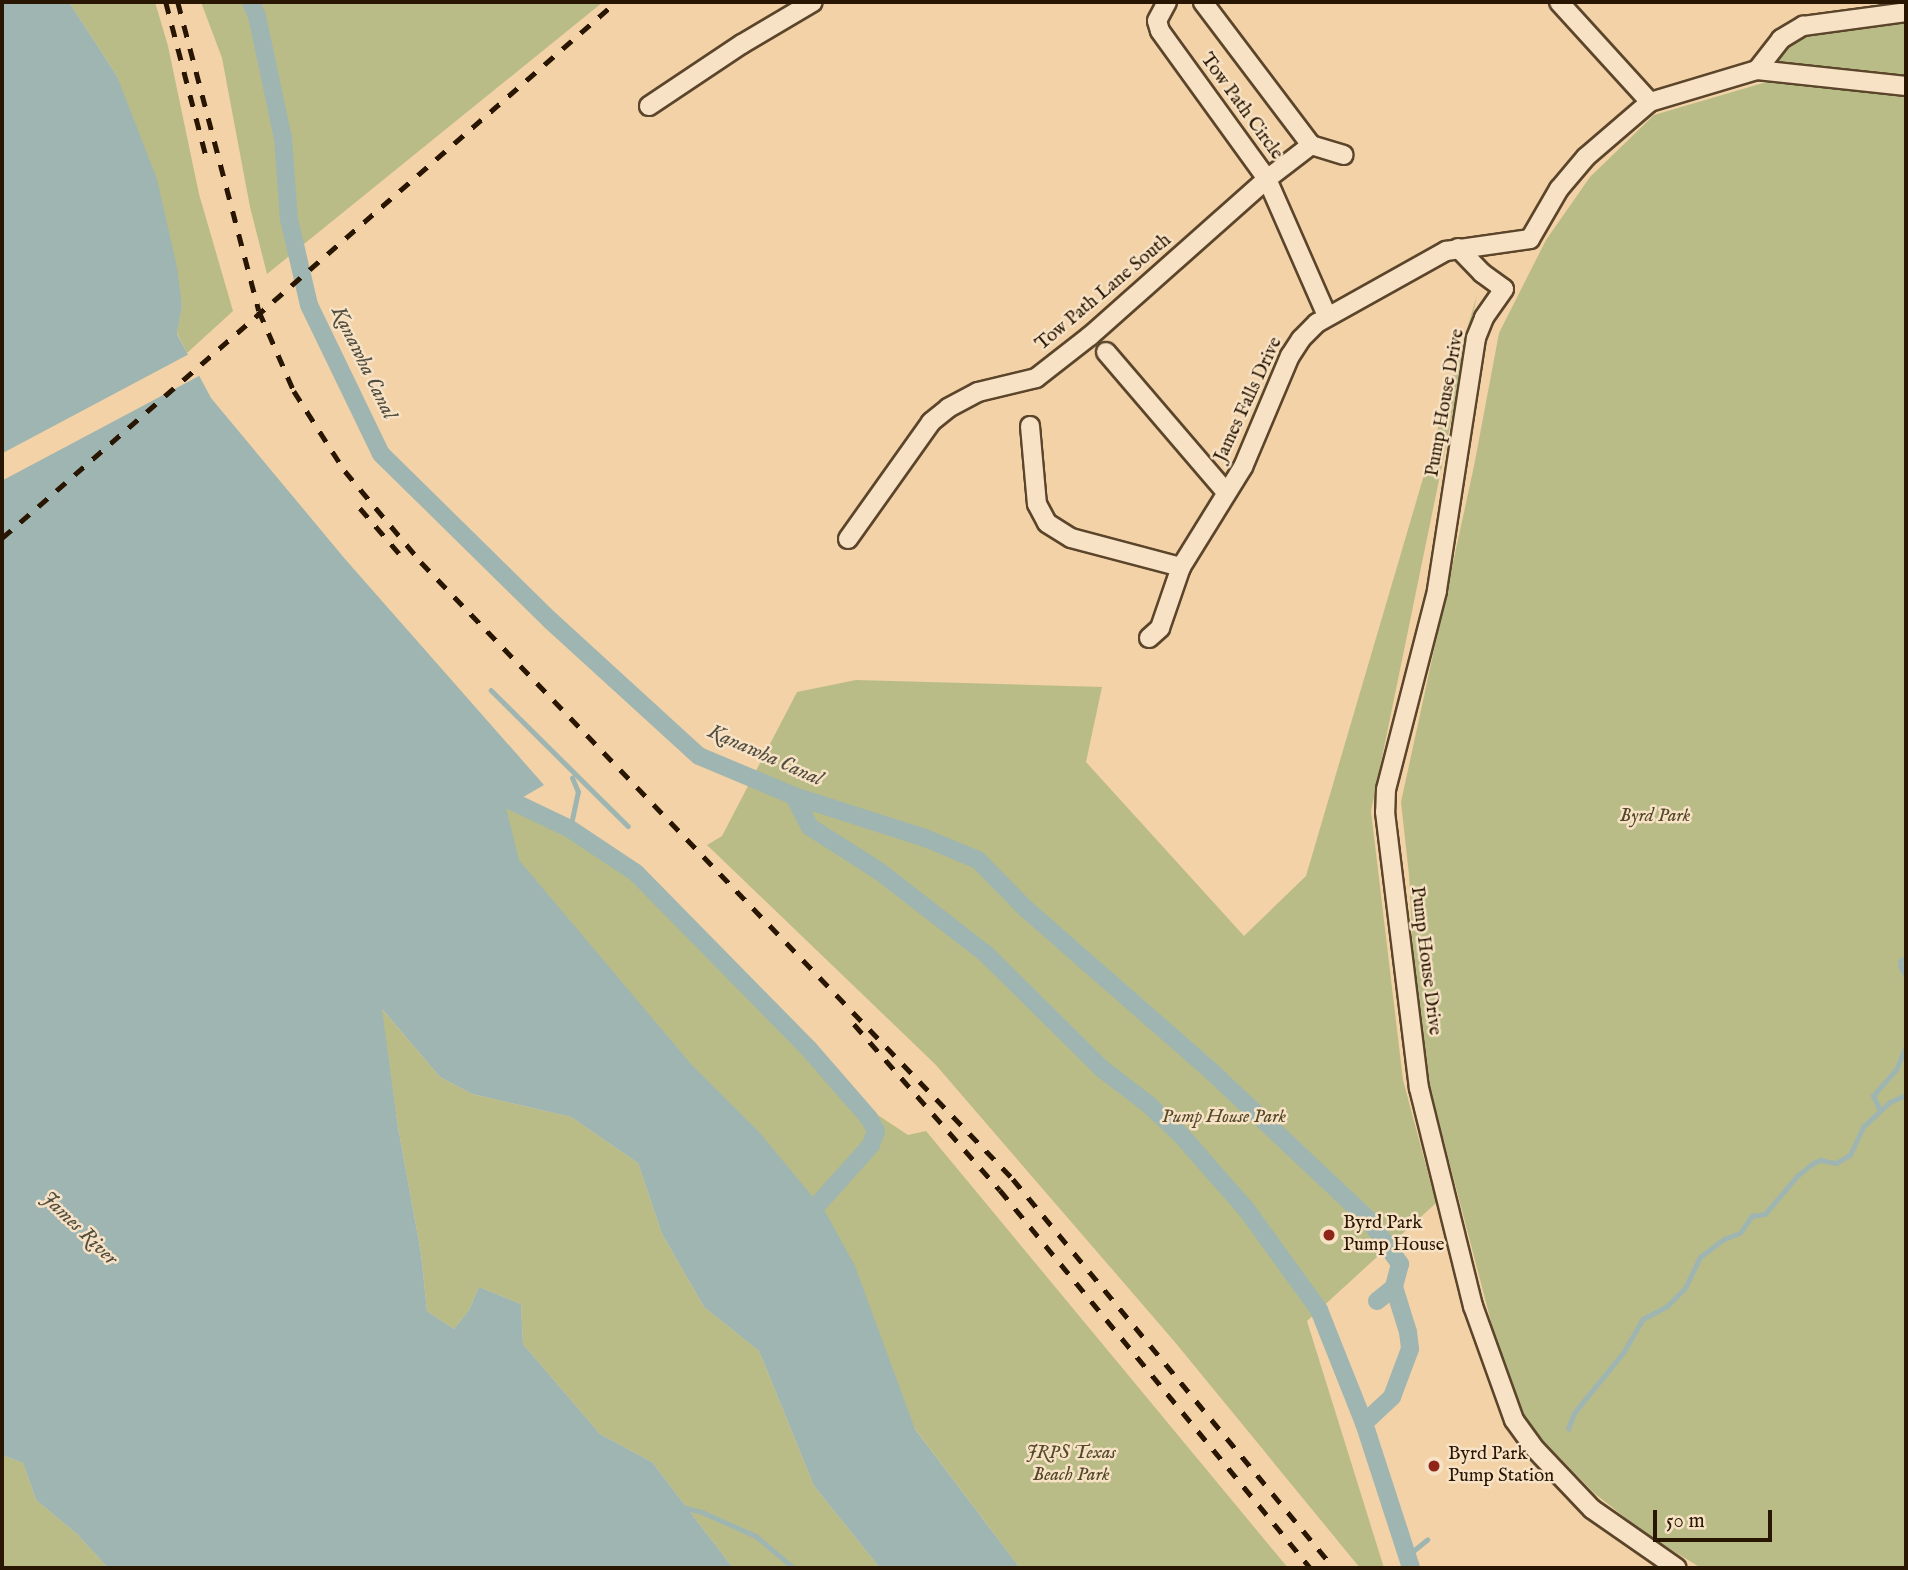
<!DOCTYPE html>
<html>
<head>
<meta charset="utf-8">
<style>
	body { margin:0 }
	#map { position:relative; width:1908px; height:1570px; overflow:hidden; background:#f2d2a6; font-family:"IM FELL English",serif }
	div>[style] { position:absolute }
	.green>* { inset:0; background:#babc87 }
	.water>* { inset:0; background:#9fb5b1 }
	.pier>* { inset:0; background:#f2d2a6; transform-origin:0 0 }
	.stream>* { height:4.5px; margin:-2.25px; padding:0 2.25px; transform-origin:2.25px; border-radius:2.25px; background:#9fb5b1 }
	.canal>* { height:18px; margin:-9px; padding:0 9px; transform-origin:9px; border-radius:9px; background:#9fb5b1 }
	.roads { filter:drop-shadow(2px 0 #5b452b) drop-shadow(-2px 0 #5b452b) drop-shadow(0 2px #5b452b) drop-shadow(0 -2px #5b452b) }
	.street>* { height:18px; margin:-9px; padding:0 9px; transform-origin:9px; border-radius:9px; background:#f7e2c5 }
	.rail>* { height:4.5px; margin-top:-2.25px; transform-origin:0; background:repeating-linear-gradient(90deg,#291602 0 12px,transparent 0 24px) }
	.dots>* { width:19px; height:19px; translate:-50% -50%; box-sizing:border-box; border:4px solid #f7e2c5; border-radius:50% }
	span { translate:-50% -50%; white-space:nowrap; text-align:center; line-height:1.15; -webkit-text-stroke:5px #f7e2c5; paint-order:stroke }
	.street-label { font-size:19px; color:#291602 }
	.park-label { font-size:19px; color:#54482a; font-style:italic }
	.poi-label { font-size:19px; color:#291602 }
	.left { translate:0 -50%; text-align:left }
	.water-label { font-size:21px; color:#524e3f; font-style:italic }
	.frame { position:absolute; inset:0; border:4px solid #291602; pointer-events:none }
	.scale { position:absolute; left:1653px; top:1510px; width:119px; height:32px; box-sizing:border-box; border:4px solid #291602; border-top:0; padding-left:9px; font-size:21px; line-height:24px; white-space:nowrap; color:#291602; -webkit-text-stroke:5px #f7e2c5; paint-order:stroke }
</style>
</head>
<body>
<div id="map">
	<div class="green">
		<i style="clip-path:polygon(69px 2px,155px 2px,168px 46px,199px 194px,233px 311px,187px 353px,177px 333px,182px 305px,117px 76px)"></i>
		<i style="clip-path:polygon(201px 2px,603px 2px,267px 274px,250px 207px,222px 58px)"></i>
		<i style="clip-path:polygon(1906px 20px,1906px 1568px,1701px 1568px,1646px 1534px,1594px 1493px,1529px 1426px,1502px 1364px,1428px 1080px,1414px 973px,1409px 875px,1401px 802px,1474px 466px,1499px 333px,1546px 240px,1590px 177px,1654px 115px,1763px 83px,1779px 56px,1805px 35px)"></i>
		<i style="clip-path:polygon(1477px 295px,1371px 811px,1403px 1080px,1436px 1203px,1307px 1321px,1384px 1568px,1360px 1568px,1174px 1341px,935px 1064px,707px 845px,722px 836px,797px 692px,856px 680px,1102px 687px,1086px 762px,1244px 936px,1306px 876px)"></i>
		<i style="clip-path:polygon(480px 784px,589px 839px,642px 876px,789px 1026px,855px 1100px,908px 1135px,926px 1131px,1288px 1568px,1020px 1568px,910px 1422px,531px 897px)"></i>
		<i style="clip-path:polygon(381px 1008px,440px 1077px,472px 1094px,571px 1117px,638px 1163px,662px 1234px,704px 1307px,759px 1351px,814px 1486px,880px 1568px,733px 1568px,652px 1462px,600px 1434px,523px 1344px,521px 1304px,479px 1287px,469px 1310px,454px 1329px,427px 1311px,421px 1253px,398px 1127px)"></i>
		<i style="clip-path:polygon(2px 1455px,23px 1463px,36px 1500px,77px 1534px,108px 1568px,2px 1568px)"></i>
	</div>
	<div class="water">
		<i style="clip-path:polygon(2px 2px,69px 2px,117px 76px,157px 179px,177px 267px,182px 306px,177px 334px,211px 398px,345px 559px,544px 785px,506px 807px,519px 860px,691px 1064px,761px 1134px,826px 1213px,855px 1266px,915px 1429px,1020px 1568px,880px 1568px,814px 1486px,759px 1351px,704px 1307px,662px 1234px,638px 1163px,571px 1117px,472px 1094px,440px 1077px,382px 1009px,398px 1127px,421px 1253px,427px 1311px,454px 1329px,469px 1310px,479px 1287px,521px 1304px,523px 1344px,600px 1434px,652px 1462px,733px 1568px,108px 1568px,77px 1534px,36px 1500px,23px 1463px,2px 1455px)"></i>
	</div>
	<div class="pier">
		<i style="left:191px;top:353px;width:24px;height:251px;rotate:62deg"></i>
	</div>
	<div class="stream">
		<i style="left:491px;top:690px;width:193px;rotate:44.8deg"></i>
		<i style="left:570px;top:829px;width:38px;rotate:-78deg"></i>
		<i style="left:578px;top:792px;width:15px;rotate:-113deg"></i>
		<i style="left:1906px;top:958px;width:6px;rotate:149deg"></i>
		<i style="left:1901px;top:961px;width:6px;rotate:90deg"></i>
		<i style="left:1901px;top:967px;width:10px;rotate:61deg"></i>
		<i style="left:1880px;top:1111px;width:13px;rotate:-42deg"></i>
		<i style="left:1890px;top:1102px;width:17px;rotate:-24deg"></i>
		<i style="left:1568px;top:1429px;width:17px;rotate:-69deg"></i>
		<i style="left:1574px;top:1413px;width:77px;rotate:-50.8deg"></i>
		<i style="left:1623px;top:1353px;width:39px;rotate:-60deg"></i>
		<i style="left:1643px;top:1319px;width:27px;rotate:-28deg"></i>
		<i style="left:1667px;top:1306px;width:25px;rotate:-45deg"></i>
		<i style="left:1685px;top:1288px;width:34px;rotate:-64deg"></i>
		<i style="left:1700px;top:1257px;width:30px;rotate:-37deg"></i>
		<i style="left:1724px;top:1239px;width:17px;rotate:-21deg"></i>
		<i style="left:1740px;top:1233px;width:21px;rotate:-55deg"></i>
		<i style="left:1752px;top:1216px;width:13px;rotate:-9deg"></i>
		<i style="left:1765px;top:1214px;width:50px;rotate:-49.9deg"></i>
		<i style="left:1797px;top:1176px;width:19px;rotate:-39deg"></i>
		<i style="left:1812px;top:1164px;width:9px;rotate:-27deg"></i>
		<i style="left:1820px;top:1160px;width:16px;rotate:11deg"></i>
		<i style="left:1836px;top:1163px;width:16px;rotate:-30deg"></i>
		<i style="left:1850px;top:1155px;width:31px;rotate:-65deg"></i>
		<i style="left:1863px;top:1127px;width:23px;rotate:-43deg"></i>
		<i style="left:1880px;top:1111px;width:17px;rotate:-115deg"></i>
		<i style="left:1873px;top:1096px;width:35px;rotate:-49deg"></i>
		<i style="left:1896px;top:1070px;width:26px;rotate:-67deg"></i>
		<i style="left:682px;top:1507px;width:21px;rotate:14deg"></i>
		<i style="left:702px;top:1512px;width:59px;rotate:24deg"></i>
		<i style="left:756px;top:1536px;width:50px;rotate:40.1deg"></i>
		<i style="left:1407px;top:1556px;width:26px;rotate:-39deg"></i>
	</div>
	<div class="canal">
		<i style="left:251px;top:2px;width:15px;rotate:67deg"></i>
		<i style="left:257px;top:16px;width:125px;rotate:78deg"></i>
		<i style="left:283px;top:138px;width:81px;rotate:85.8deg"></i>
		<i style="left:289px;top:219px;width:88px;rotate:76.9deg"></i>
		<i style="left:309px;top:305px;width:165px;rotate:64.2deg"></i>
		<i style="left:381px;top:454px;width:238px;rotate:44.5deg"></i>
		<i style="left:551px;top:621px;width:200px;rotate:42.4deg"></i>
		<i style="left:699px;top:756px;width:103px;rotate:22.8deg"></i>
		<i style="left:794px;top:796px;width:138px;rotate:17.8deg"></i>
		<i style="left:925px;top:838px;width:57px;rotate:22.5deg"></i>
		<i style="left:978px;top:860px;width:67px;rotate:45.6deg"></i>
		<i style="left:1025px;top:908px;width:246px;rotate:41.2deg"></i>
		<i style="left:1210px;top:1070px;width:219px;rotate:43.3deg"></i>
		<i style="left:1369px;top:1220px;width:54px;rotate:54.8deg"></i>
		<i style="left:1400px;top:1264px;width:24px;rotate:105deg"></i>
		<i style="left:1394px;top:1287px;width:47px;rotate:72.7deg"></i>
		<i style="left:1408px;top:1332px;width:17px;rotate:83deg"></i>
		<i style="left:1410px;top:1349px;width:51px;rotate:110.6deg"></i>
		<i style="left:1392px;top:1397px;width:38px;rotate:137deg"></i>
		<i style="left:1364px;top:1423px;width:152px;rotate:72deg"></i>
		<i style="left:495px;top:793px;width:83px;rotate:25.6deg"></i>
		<i style="left:570px;top:829px;width:79px;rotate:33.7deg"></i>
		<i style="left:636px;top:873px;width:245px;rotate:45.5deg"></i>
		<i style="left:808px;top:1048px;width:93px;rotate:48.9deg"></i>
		<i style="left:869px;top:1118px;width:15px;rotate:62deg"></i>
		<i style="left:876px;top:1131px;width:15px;rotate:110deg"></i>
		<i style="left:871px;top:1145px;width:101px;rotate:131.8deg"></i>
		<i style="left:794px;top:796px;width:35px;rotate:63deg"></i>
		<i style="left:810px;top:827px;width:82px;rotate:32.5deg"></i>
		<i style="left:879px;top:871px;width:135px;rotate:37.8deg"></i>
		<i style="left:986px;top:954px;width:162px;rotate:44.7deg"></i>
		<i style="left:1101px;top:1068px;width:59px;rotate:37.5deg"></i>
		<i style="left:1148px;top:1104px;width:47px;rotate:43.3deg"></i>
		<i style="left:1182px;top:1136px;width:97px;rotate:48.8deg"></i>
		<i style="left:1246px;top:1209px;width:125px;rotate:54.1deg"></i>
		<i style="left:1319px;top:1310px;width:122px;rotate:68.3deg"></i>
		<i style="left:1377px;top:1301px;width:22px;rotate:-39deg"></i>
	</div>
	<div class="roads">
		<div class="street">
			<i style="left:1167px;top:2px;width:21px;rotate:118deg"></i>
			<i style="left:1157px;top:21px;width:10px;rotate:73deg"></i>
			<i style="left:1160px;top:31px;width:183px;rotate:54.1deg"></i>
			<i style="left:1267px;top:179px;width:150px;rotate:66.3deg"></i>
			<i style="left:1559px;top:2px;width:135px;rotate:47.7deg"></i>
			<i style="left:1757px;top:70px;width:39px;rotate:-52deg"></i>
			<i style="left:1781px;top:39px;width:26px;rotate:-31deg"></i>
			<i style="left:1803px;top:26px;width:104px;rotate:-7.7deg"></i>
			<i style="left:649px;top:106px;width:112px;rotate:-33.7deg"></i>
			<i style="left:742px;top:44px;width:82px;rotate:-30.6deg"></i>
			<i style="left:1311px;top:145px;width:34px;rotate:17deg"></i>
			<i style="left:1458px;top:248px;width:35px;rotate:46deg"></i>
			<i style="left:1482px;top:273px;width:27px;rotate:36deg"></i>
			<i style="left:1504px;top:289px;width:35px;rotate:125deg"></i>
			<i style="left:1484px;top:318px;width:22px;rotate:112deg"></i>
			<i style="left:1476px;top:338px;width:256px;rotate:98.8deg"></i>
			<i style="left:1437px;top:591px;width:204px;rotate:104.4deg"></i>
			<i style="left:1386px;top:789px;width:23px;rotate:92deg"></i>
			<i style="left:1385px;top:812px;width:278px;rotate:83deg"></i>
			<i style="left:1419px;top:1088px;width:225px;rotate:76.1deg"></i>
			<i style="left:1473px;top:1306px;width:121px;rotate:70.2deg"></i>
			<i style="left:1514px;top:1420px;width:37px;rotate:54deg"></i>
			<i style="left:1536px;top:1450px;width:81px;rotate:46.5deg"></i>
			<i style="left:1592px;top:1509px;width:103px;rotate:34.8deg"></i>
			<i style="left:1106px;top:352px;width:183px;rotate:49.4deg"></i>
			<i style="left:1030px;top:426px;width:78px;rotate:84.9deg"></i>
			<i style="left:1037px;top:504px;width:21px;rotate:62deg"></i>
			<i style="left:1047px;top:523px;width:28px;rotate:32deg"></i>
			<i style="left:1071px;top:538px;width:114px;rotate:14.8deg"></i>
			<i style="left:848px;top:539px;width:143px;rotate:-54.6deg"></i>
			<i style="left:931px;top:422px;width:22px;rotate:-39deg"></i>
			<i style="left:948px;top:408px;width:34px;rotate:-28deg"></i>
			<i style="left:978px;top:392px;width:60px;rotate:-13.6deg"></i>
			<i style="left:1036px;top:378px;width:68px;rotate:-37.9deg"></i>
			<i style="left:1090px;top:336px;width:237px;rotate:-41.6deg"></i>
			<i style="left:1267px;top:179px;width:56px;rotate:-37.7deg"></i>
			<i style="left:1311px;top:145px;width:179px;rotate:-127.1deg"></i>
			<i style="left:1149px;top:638px;width:15px;rotate:-42deg"></i>
			<i style="left:1160px;top:628px;width:65px;rotate:-71deg"></i>
			<i style="left:1181px;top:567px;width:118px;rotate:-58.2deg"></i>
			<i style="left:1243px;top:467px;width:121px;rotate:-67.1deg"></i>
			<i style="left:1290px;top:356px;width:20px;rotate:-57deg"></i>
			<i style="left:1301px;top:339px;width:23px;rotate:-45deg"></i>
			<i style="left:1317px;top:323px;width:148px;rotate:-29.2deg"></i>
			<i style="left:1446px;top:251px;width:85px;rotate:-8.1deg"></i>
			<i style="left:1530px;top:239px;width:58px;rotate:-59.9deg"></i>
			<i style="left:1559px;top:189px;width:42px;rotate:-49.8deg"></i>
			<i style="left:1586px;top:157px;width:84px;rotate:-40.7deg"></i>
			<i style="left:1650px;top:102px;width:112px;rotate:-16.7deg"></i>
			<i style="left:1757px;top:70px;width:150px;rotate:6.1deg"></i>
		</div>
	</div>
	<div class="rail">
		<i style="left:166px;top:2px;width:162px;rotate:75.4deg"></i>
		<i style="left:178px;top:2px;width:319px;rotate:75.3deg"></i>
		<i style="left:259px;top:311px;width:87px;rotate:66.4deg"></i>
		<i style="left:294px;top:391px;width:95px;rotate:57.5deg"></i>
		<i style="left:345px;top:471px;width:119px;rotate:50.1deg"></i>
		<i style="left:421px;top:562px;width:855px;rotate:46.18deg"></i>
		<i style="left:1013px;top:1179px;width:504px;rotate:50.47deg"></i>
		<i style="left:360px;top:508px;width:60px;rotate:49.1deg"></i>
		<i style="left:2px;top:538px;width:815px;rotate:-41.12deg"></i>
		<i style="left:854px;top:1024px;width:221px;rotate:48.7deg"></i>
		<i style="left:1000px;top:1190px;width:489px;rotate:50.6deg"></i>
	</div>
	<div class="dots">
		<i style="left:1329px;top:1235px;background:#8f2418"></i>
		<i style="left:1434px;top:1466px;background:#8f2418"></i>
	</div>
	<div class="street-label">
		<span style="left:1241px;top:107px;rotate:54deg">Tow Path Circle</span>
		<span style="left:1104px;top:293px;rotate:-40deg">Tow Path Lane South</span>
		<span style="left:1249px;top:400px;rotate:-65deg">James Falls Drive</span>
		<span style="left:1446px;top:403px;rotate:-80deg">Pump House Drive</span>
		<span style="left:1425px;top:961px;rotate:83deg">Pump House Drive</span>
	</div>
	<div class="park-label">
		<span style="left:1655px;top:817px">Byrd Park</span>
		<span style="left:1224px;top:1118px">Pump House Park</span>
		<span style="left:1071px;top:1465px">JRPS Texas<br>Beach Park</span>
	</div>
	<div class="poi-label">
		<span class="left" style="left:1343px;top:1235px">Byrd Park<br>Pump House</span>
		<span class="left" style="left:1448px;top:1466px">Byrd Park<br>Pump Station</span>
	</div>
	<div class="water-label">
		<span style="left:363px;top:363px;rotate:64deg">Kanawha Canal</span>
		<span style="left:765px;top:756px;rotate:24deg">Kanawha Canal</span>
		<span style="left:79px;top:1229px;rotate:44deg">James River</span>
	</div>
	<div class="frame"></div>
	<div class="scale">50 m</div>
</div>
</body>
</html>
